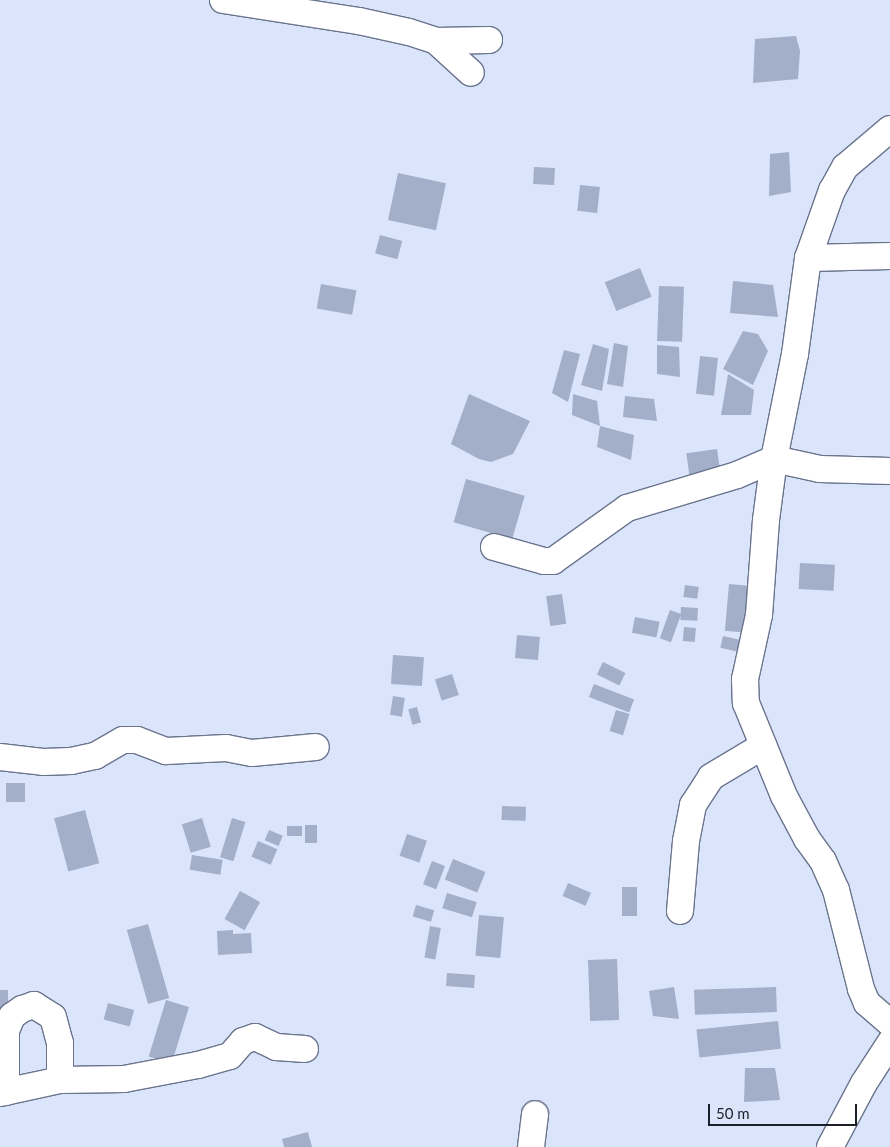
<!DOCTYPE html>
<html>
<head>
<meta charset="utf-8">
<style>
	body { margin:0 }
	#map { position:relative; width:890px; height:1147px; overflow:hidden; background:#dae4fa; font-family:Lato,sans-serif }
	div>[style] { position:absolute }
	.building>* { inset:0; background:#a3aec9; transform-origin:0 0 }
	.roads { filter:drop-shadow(1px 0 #6a748d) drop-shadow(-1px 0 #6a748d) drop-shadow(0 1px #6a748d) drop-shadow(0 -1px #6a748d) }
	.minor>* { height:26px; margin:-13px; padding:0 13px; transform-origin:13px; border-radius:13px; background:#fff }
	span { translate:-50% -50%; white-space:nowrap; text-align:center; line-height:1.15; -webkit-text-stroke:4.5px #dae4fa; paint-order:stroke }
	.scale { position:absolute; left:708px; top:1104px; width:149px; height:22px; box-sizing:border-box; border:2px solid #1b1f28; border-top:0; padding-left:6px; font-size:15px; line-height:18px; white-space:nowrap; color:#1b1f28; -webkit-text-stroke:4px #dae4fa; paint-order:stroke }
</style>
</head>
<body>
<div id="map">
	<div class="building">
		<i style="clip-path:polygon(796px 36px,800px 51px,798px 79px,753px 83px,755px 39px)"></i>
		<i style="clip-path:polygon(789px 152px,791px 192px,769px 196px,770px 154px)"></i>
		<i style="left:534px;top:167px;width:21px;height:17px;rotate:3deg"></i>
		<i style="left:398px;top:173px;width:49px;height:48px;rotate:12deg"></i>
		<i style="left:580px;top:185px;width:20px;height:26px;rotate:6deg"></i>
		<i style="left:380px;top:235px;width:23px;height:19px;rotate:15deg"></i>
		<i style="left:640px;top:268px;width:31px;height:38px;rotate:68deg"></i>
		<i style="clip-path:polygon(733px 281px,773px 285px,778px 317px,730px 313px)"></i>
		<i style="left:321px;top:284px;width:36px;height:25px;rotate:10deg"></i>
		<i style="left:659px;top:286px;width:25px;height:55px;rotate:2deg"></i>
		<i style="clip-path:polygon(743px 331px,758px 334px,768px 351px,753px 385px,723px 369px)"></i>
		<i style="clip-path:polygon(614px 343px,628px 346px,623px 387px,607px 384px)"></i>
		<i style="clip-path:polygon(593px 344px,609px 349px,602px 391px,581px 385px)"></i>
		<i style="clip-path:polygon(657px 345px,679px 347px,680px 377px,657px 374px)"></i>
		<i style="clip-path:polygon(564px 350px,580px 354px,568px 402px,552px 393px)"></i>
		<i style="left:700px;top:356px;width:18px;height:38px;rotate:6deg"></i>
		<i style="clip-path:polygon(728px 374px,754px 390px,751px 415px,721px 415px)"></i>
		<i style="clip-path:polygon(469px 394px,530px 421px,513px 454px,491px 462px,479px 459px,451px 444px)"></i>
		<i style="clip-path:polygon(573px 394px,597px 401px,600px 426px,572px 415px)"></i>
		<i style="clip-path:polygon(625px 396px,654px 399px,657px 421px,623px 417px)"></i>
		<i style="clip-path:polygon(600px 426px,634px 435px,631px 460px,597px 447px)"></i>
		<i style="left:717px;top:449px;width:28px;height:31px;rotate:82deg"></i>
		<i style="left:466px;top:479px;width:61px;height:45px;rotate:16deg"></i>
		<i style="left:800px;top:563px;width:35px;height:26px;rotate:3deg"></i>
		<i style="left:729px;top:584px;width:22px;height:47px;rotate:5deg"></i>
		<i style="left:685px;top:585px;width:14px;height:12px;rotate:8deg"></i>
		<i style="left:562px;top:594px;width:30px;height:16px;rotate:82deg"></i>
		<i style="left:681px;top:607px;width:17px;height:13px;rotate:3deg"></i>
		<i style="left:670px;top:610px;width:12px;height:30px;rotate:20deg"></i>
		<i style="left:635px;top:617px;width:25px;height:16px;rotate:11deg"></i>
		<i style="left:684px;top:627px;width:12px;height:14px;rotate:5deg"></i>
		<i style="left:517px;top:635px;width:23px;height:23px;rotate:5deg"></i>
		<i style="left:723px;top:636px;width:28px;height:12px;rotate:13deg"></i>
		<i style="left:393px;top:655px;width:31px;height:29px;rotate:4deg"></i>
		<i style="left:603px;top:662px;width:25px;height:14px;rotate:26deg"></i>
		<i style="left:452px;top:674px;width:22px;height:18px;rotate:72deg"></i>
		<i style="left:594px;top:684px;width:43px;height:14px;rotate:21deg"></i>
		<i style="left:393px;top:696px;width:12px;height:19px;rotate:9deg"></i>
		<i style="left:417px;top:707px;width:16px;height:9px;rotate:75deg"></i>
		<i style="left:616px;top:710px;width:14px;height:22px;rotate:17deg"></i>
		<i style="left:6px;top:783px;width:19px;height:19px"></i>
		<i style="left:502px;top:806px;width:24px;height:14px;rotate:2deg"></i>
		<i style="left:85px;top:810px;width:55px;height:32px;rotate:75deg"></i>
		<i style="left:202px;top:818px;width:30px;height:21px;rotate:73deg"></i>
		<i style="left:232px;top:818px;width:14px;height:41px;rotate:17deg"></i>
		<i style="left:305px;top:825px;width:12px;height:18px"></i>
		<i style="left:287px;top:826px;width:15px;height:10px"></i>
		<i style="left:269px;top:830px;width:15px;height:11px;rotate:23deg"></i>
		<i style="left:407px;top:834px;width:21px;height:23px;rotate:19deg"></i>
		<i style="left:258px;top:841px;width:21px;height:17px;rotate:23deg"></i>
		<i style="left:192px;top:855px;width:31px;height:15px;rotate:9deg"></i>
		<i style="left:453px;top:859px;width:35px;height:22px;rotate:22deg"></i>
		<i style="left:432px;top:861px;width:14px;height:25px;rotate:21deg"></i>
		<i style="left:568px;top:883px;width:25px;height:14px;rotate:23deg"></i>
		<i style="left:622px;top:887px;width:15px;height:29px"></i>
		<i style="left:240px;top:891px;width:23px;height:32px;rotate:29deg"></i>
		<i style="left:447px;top:893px;width:31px;height:16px;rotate:17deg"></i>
		<i style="left:416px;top:905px;width:19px;height:12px;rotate:16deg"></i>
		<i style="left:479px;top:915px;width:25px;height:41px;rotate:5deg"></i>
		<i style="left:148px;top:924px;width:77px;height:22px;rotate:74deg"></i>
		<i style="left:430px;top:926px;width:11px;height:32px;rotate:10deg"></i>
		<i style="clip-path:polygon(233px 930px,233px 934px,251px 933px,252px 953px,218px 955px,217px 931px)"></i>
		<i style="left:617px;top:959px;width:61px;height:29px;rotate:88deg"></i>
		<i style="left:447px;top:973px;width:28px;height:13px;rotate:4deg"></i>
		<i style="clip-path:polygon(674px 987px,679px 1019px,653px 1016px,649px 991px)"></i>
		<i style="left:776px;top:987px;width:25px;height:82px;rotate:88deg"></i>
		<i style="left:0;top:990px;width:8px;height:24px"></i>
		<i style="left:166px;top:1000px;width:24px;height:59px;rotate:17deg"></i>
		<i style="left:108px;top:1003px;width:27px;height:17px;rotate:15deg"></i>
		<i style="left:778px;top:1021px;width:28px;height:82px;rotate:84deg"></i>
		<i style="clip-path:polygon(745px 1068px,775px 1068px,780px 1100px,744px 1102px)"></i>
		<i style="clip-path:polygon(308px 1132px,312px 1147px,284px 1147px,282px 1139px)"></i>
	</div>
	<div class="roads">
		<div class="minor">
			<i style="left:223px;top:0;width:138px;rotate:8.8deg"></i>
			<i style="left:359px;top:21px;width:51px;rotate:12.4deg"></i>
			<i style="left:409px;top:32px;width:28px;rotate:18deg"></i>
			<i style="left:436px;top:41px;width:53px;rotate:-1.1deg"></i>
			<i style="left:436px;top:41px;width:47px;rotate:42.4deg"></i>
			<i style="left:890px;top:129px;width:59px;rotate:139.8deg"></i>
			<i style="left:845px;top:167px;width:26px;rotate:119deg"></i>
			<i style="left:832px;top:190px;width:72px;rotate:109.4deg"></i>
			<i style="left:808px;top:258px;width:97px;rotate:97.7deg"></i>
			<i style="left:795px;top:354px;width:107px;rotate:101.3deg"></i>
			<i style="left:774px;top:459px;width:62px;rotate:97.5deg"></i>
			<i style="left:766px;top:520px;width:95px;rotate:94.2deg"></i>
			<i style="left:759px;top:615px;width:66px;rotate:102.3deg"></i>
			<i style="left:745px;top:679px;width:24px;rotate:88deg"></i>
			<i style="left:746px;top:703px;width:100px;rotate:67.8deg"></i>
			<i style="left:784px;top:796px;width:49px;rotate:61.9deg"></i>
			<i style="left:807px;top:839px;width:27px;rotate:54deg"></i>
			<i style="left:823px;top:861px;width:32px;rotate:66deg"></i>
			<i style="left:836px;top:890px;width:102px;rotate:75.8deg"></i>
			<i style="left:861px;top:989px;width:15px;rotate:67deg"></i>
			<i style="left:867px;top:1003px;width:30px;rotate:41deg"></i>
			<i style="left:808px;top:258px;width:82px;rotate:-1.4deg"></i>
			<i style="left:494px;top:547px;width:52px;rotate:15.6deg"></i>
			<i style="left:544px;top:561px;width:9px"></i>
			<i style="left:553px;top:561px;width:91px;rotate:-35.6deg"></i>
			<i style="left:627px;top:508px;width:115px;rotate:-16.7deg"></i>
			<i style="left:737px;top:475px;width:40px;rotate:-23.4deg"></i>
			<i style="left:774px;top:459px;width:47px;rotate:12.3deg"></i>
			<i style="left:820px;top:469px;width:70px;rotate:1.6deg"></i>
			<i style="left:0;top:757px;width:43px;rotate:6.6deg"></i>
			<i style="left:43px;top:762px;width:28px;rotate:-2deg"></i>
			<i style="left:71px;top:761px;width:25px;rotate:-12deg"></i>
			<i style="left:95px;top:756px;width:32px;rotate:-30deg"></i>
			<i style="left:123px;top:740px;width:14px"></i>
			<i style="left:137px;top:740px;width:31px;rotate:21deg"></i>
			<i style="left:166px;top:751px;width:60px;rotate:-2.9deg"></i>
			<i style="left:226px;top:748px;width:26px;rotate:11deg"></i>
			<i style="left:252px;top:753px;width:64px;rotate:-5.4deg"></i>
			<i style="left:680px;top:911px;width:70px;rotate:-85.1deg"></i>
			<i style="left:686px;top:841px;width:37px;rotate:-79deg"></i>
			<i style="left:693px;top:805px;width:33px;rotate:-57deg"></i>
			<i style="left:711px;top:777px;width:61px;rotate:-30.8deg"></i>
			<i style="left:6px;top:1092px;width:61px;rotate:-90deg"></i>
			<i style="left:6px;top:1031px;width:16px;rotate:-68deg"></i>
			<i style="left:12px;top:1016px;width:12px;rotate:-35deg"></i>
			<i style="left:22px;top:1009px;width:13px;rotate:-18deg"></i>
			<i style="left:34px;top:1005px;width:22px;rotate:32deg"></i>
			<i style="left:53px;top:1017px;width:27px;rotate:75deg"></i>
			<i style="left:60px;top:1043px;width:37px;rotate:90deg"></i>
			<i style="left:0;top:1093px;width:61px;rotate:-12.2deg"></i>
			<i style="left:60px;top:1080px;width:64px;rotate:-0.9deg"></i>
			<i style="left:124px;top:1079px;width:75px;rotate:-10.7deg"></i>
			<i style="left:198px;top:1065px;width:33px;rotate:-16deg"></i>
			<i style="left:230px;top:1056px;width:20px;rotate:-49deg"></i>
			<i style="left:243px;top:1041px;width:13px;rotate:-18deg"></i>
			<i style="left:255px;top:1037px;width:23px;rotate:25deg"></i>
			<i style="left:276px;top:1047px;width:29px;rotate:4deg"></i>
			<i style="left:531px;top:1147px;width:33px;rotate:-83deg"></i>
			<i style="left:830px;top:1147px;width:72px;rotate:-62deg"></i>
			<i style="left:864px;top:1083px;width:48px;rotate:-57deg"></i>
		</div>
	</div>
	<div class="scale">50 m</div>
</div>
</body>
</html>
